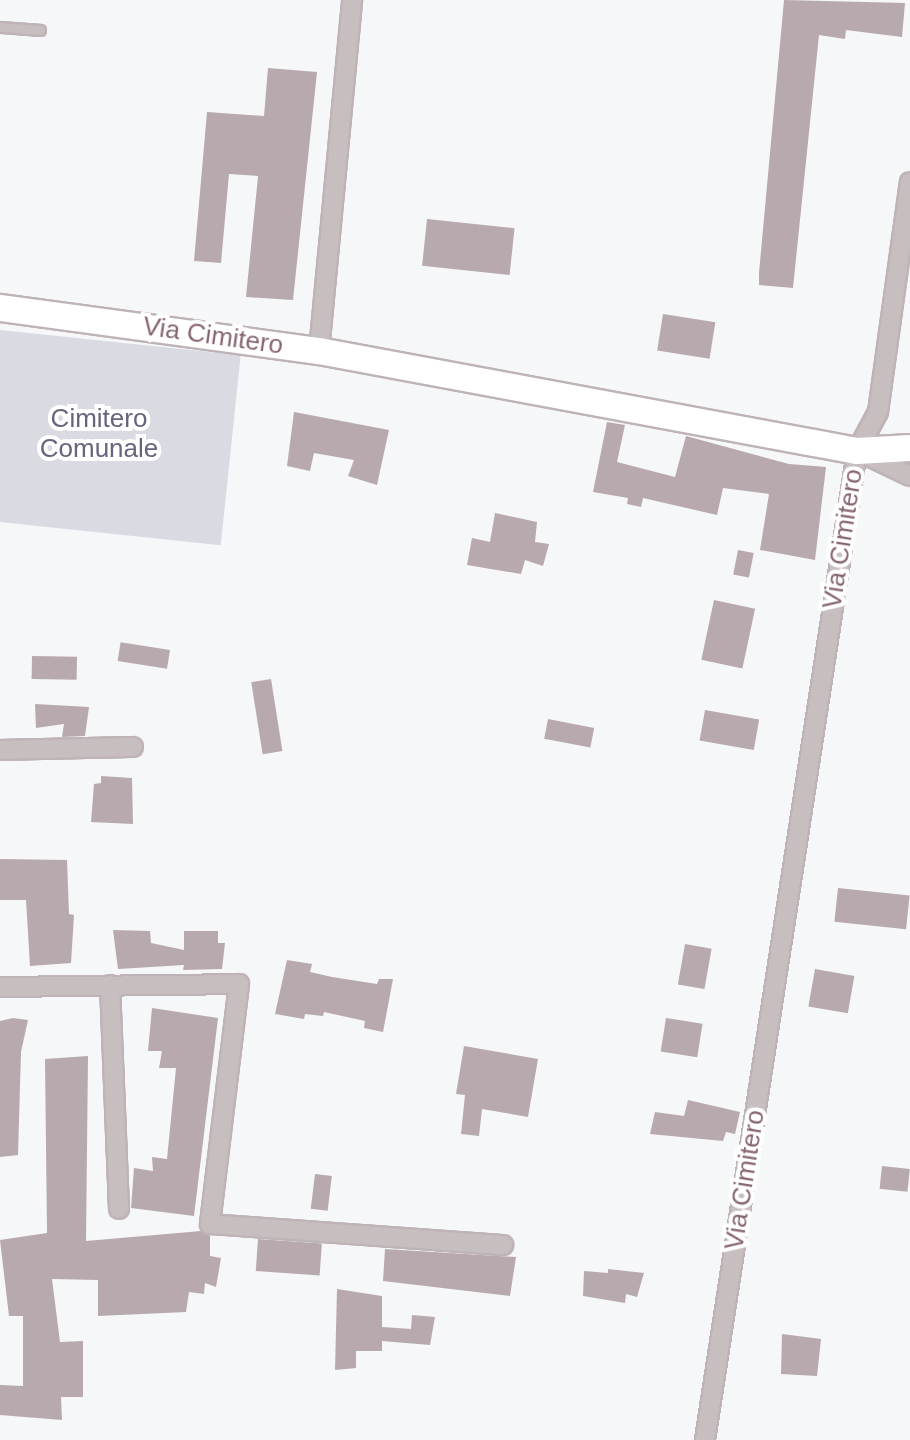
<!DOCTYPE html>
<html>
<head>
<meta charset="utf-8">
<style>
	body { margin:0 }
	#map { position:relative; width:910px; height:1440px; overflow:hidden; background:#f5f7f8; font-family:Helvetica,sans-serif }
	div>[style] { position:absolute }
	.green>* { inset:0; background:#d9dae2; transform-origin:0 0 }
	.building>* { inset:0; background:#b8a9ae; transform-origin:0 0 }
	.roads { filter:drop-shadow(2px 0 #beb3b6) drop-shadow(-2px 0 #beb3b6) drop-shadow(0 2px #beb3b6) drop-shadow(0 -2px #beb3b6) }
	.lane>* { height:9px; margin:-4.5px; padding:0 4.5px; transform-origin:4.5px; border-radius:4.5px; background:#c7bec0 }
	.street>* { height:18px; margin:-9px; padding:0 9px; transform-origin:9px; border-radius:9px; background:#c7bec0 }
	.secondary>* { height:26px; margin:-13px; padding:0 13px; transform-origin:13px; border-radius:13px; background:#fff }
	span { translate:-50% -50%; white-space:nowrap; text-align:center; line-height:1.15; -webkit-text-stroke:8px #fff; paint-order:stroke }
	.street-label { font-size:26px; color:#87666f }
	.park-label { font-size:26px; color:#67657e }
</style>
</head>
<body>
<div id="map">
	<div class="green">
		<i style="left:0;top:330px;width:242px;height:191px;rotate:6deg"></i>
	</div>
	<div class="building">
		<i style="clip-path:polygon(784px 0,905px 3px,902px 37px,846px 30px,845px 39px,819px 35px,793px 288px,759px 285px,759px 273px)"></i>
		<i style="clip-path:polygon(268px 68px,317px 72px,293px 300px,246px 297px,258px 176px,229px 174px,221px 263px,194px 261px,207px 112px,264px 116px)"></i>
		<i style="left:427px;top:219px;width:88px;height:47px;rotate:6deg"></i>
		<i style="left:663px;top:314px;width:53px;height:37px;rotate:9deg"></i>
		<i style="clip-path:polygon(294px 412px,389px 430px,377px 485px,348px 476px,354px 460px,314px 453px,310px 471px,287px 466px)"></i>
		<i style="clip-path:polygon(607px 422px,625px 425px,617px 462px,675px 477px,686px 436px,789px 464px,826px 467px,815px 560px,760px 550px,769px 494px,723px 488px,717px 515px,643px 498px,641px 507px,627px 504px,628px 498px,593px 492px)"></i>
		<i style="clip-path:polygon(495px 513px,537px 522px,535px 542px,549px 544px,543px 566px,525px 560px,521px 574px,467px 565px,472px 538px,490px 542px)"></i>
		<i style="left:738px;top:550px;width:16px;height:25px;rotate:11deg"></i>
		<i style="left:714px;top:600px;width:42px;height:61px;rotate:12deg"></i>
		<i style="left:170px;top:650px;width:19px;height:50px;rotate:99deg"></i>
		<i style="left:32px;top:656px;width:45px;height:23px;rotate:1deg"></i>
		<i style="left:271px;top:679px;width:73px;height:20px;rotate:81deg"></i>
		<i style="clip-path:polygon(35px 704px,89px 707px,85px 736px,62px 737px,64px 724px,36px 728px)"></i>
		<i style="left:705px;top:710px;width:55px;height:31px;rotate:10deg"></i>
		<i style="left:548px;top:719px;width:47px;height:20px;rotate:11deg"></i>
		<i style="clip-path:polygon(101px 776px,132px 778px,133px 824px,91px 822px,94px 784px,101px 783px)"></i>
		<i style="clip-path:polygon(0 859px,67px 860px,69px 914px,74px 915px,71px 963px,30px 966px,26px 900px,0 900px)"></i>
		<i style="left:838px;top:888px;width:72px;height:34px;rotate:6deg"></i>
		<i style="clip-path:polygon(113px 930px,150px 931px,151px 943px,184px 950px,184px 931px,218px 931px,218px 943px,225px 943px,222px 969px,183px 970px,184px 965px,118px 969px)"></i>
		<i style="left:685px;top:944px;width:27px;height:41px;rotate:10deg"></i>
		<i style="clip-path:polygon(287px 960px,312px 964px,310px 972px,332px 977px,377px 984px,379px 979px,393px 979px,383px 1032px,364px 1028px,365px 1021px,324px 1012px,323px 1016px,305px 1014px,304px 1019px,275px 1014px)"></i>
		<i style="left:815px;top:969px;width:40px;height:38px;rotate:10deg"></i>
		<i style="clip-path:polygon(152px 1008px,218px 1018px,194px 1216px,131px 1208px,134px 1168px,153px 1171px,152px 1157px,167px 1159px,176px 1068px,159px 1068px,162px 1051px,148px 1051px)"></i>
		<i style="clip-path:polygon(13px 1018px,28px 1020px,21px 1052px,18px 1155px,0 1157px,0 1021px)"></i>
		<i style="left:666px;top:1018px;width:37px;height:34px;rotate:9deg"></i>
		<i style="clip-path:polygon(464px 1046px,538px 1059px,528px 1117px,482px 1109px,479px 1136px,461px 1134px,465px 1095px,456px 1094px)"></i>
		<i style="clip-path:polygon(88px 1056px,86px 1241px,201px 1231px,210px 1236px,210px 1256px,221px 1258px,216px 1287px,205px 1283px,204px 1294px,189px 1292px,186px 1312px,98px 1316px,98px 1280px,52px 1279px,60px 1342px,83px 1341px,83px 1397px,61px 1397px,62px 1420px,0 1415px,0 1385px,23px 1386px,23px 1316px,9px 1316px,0 1240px,47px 1233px,45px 1059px)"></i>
		<i style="clip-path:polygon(688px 1100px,740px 1112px,735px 1134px,726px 1132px,723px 1141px,650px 1134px,655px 1112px,684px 1116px)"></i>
		<i style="left:882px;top:1166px;width:28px;height:23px;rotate:6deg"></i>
		<i style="left:315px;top:1174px;width:17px;height:35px;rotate:7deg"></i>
		<i style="left:258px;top:1239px;width:64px;height:32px;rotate:4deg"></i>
		<i style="clip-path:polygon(385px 1249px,516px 1257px,510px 1296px,383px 1281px)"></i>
		<i style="clip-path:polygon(608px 1269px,644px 1273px,637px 1297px,626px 1294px,625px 1303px,583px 1296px,584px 1271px,608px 1273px)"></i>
		<i style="clip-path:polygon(337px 1289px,382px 1296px,382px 1327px,411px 1329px,412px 1315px,435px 1317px,430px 1345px,382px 1341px,382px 1351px,356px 1351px,356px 1368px,335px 1370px)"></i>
		<i style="clip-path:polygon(782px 1334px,821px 1339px,817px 1376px,781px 1374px)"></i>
	</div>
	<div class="roads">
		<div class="lane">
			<i style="left:0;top:27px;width:40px;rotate:4.3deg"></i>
		</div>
		<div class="street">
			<i style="left:319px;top:351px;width:353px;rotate:-84.6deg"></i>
			<i style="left:860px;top:452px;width:55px;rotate:25.6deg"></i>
			<i style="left:0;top:750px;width:133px;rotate:-1.3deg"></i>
			<i style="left:110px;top:985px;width:224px;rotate:87.7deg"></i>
			<i style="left:0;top:987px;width:239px;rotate:-0.7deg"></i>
			<i style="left:239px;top:984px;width:242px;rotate:96.9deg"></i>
			<i style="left:210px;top:1224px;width:294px;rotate:4.1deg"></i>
			<i style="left:705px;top:1440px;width:1001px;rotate:-81.26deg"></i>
			<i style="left:857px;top:451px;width:44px;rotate:-61.7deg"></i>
			<i style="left:878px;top:412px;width:232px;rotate:-82.1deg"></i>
		</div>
		<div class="secondary">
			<i style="left:0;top:308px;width:322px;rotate:7.7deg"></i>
			<i style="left:319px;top:351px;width:547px;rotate:10.53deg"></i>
			<i style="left:857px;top:451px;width:53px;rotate:-3.2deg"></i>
		</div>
	</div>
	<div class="street-label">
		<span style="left:213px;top:336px;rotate:8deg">Via Cimitero</span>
		<span style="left:843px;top:539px;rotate:-81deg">Via Cimitero</span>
		<span style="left:745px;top:1180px;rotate:-81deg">Via Cimitero</span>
	</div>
	<div class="park-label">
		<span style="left:99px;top:434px">Cimitero<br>Comunale</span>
	</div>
</div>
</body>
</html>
